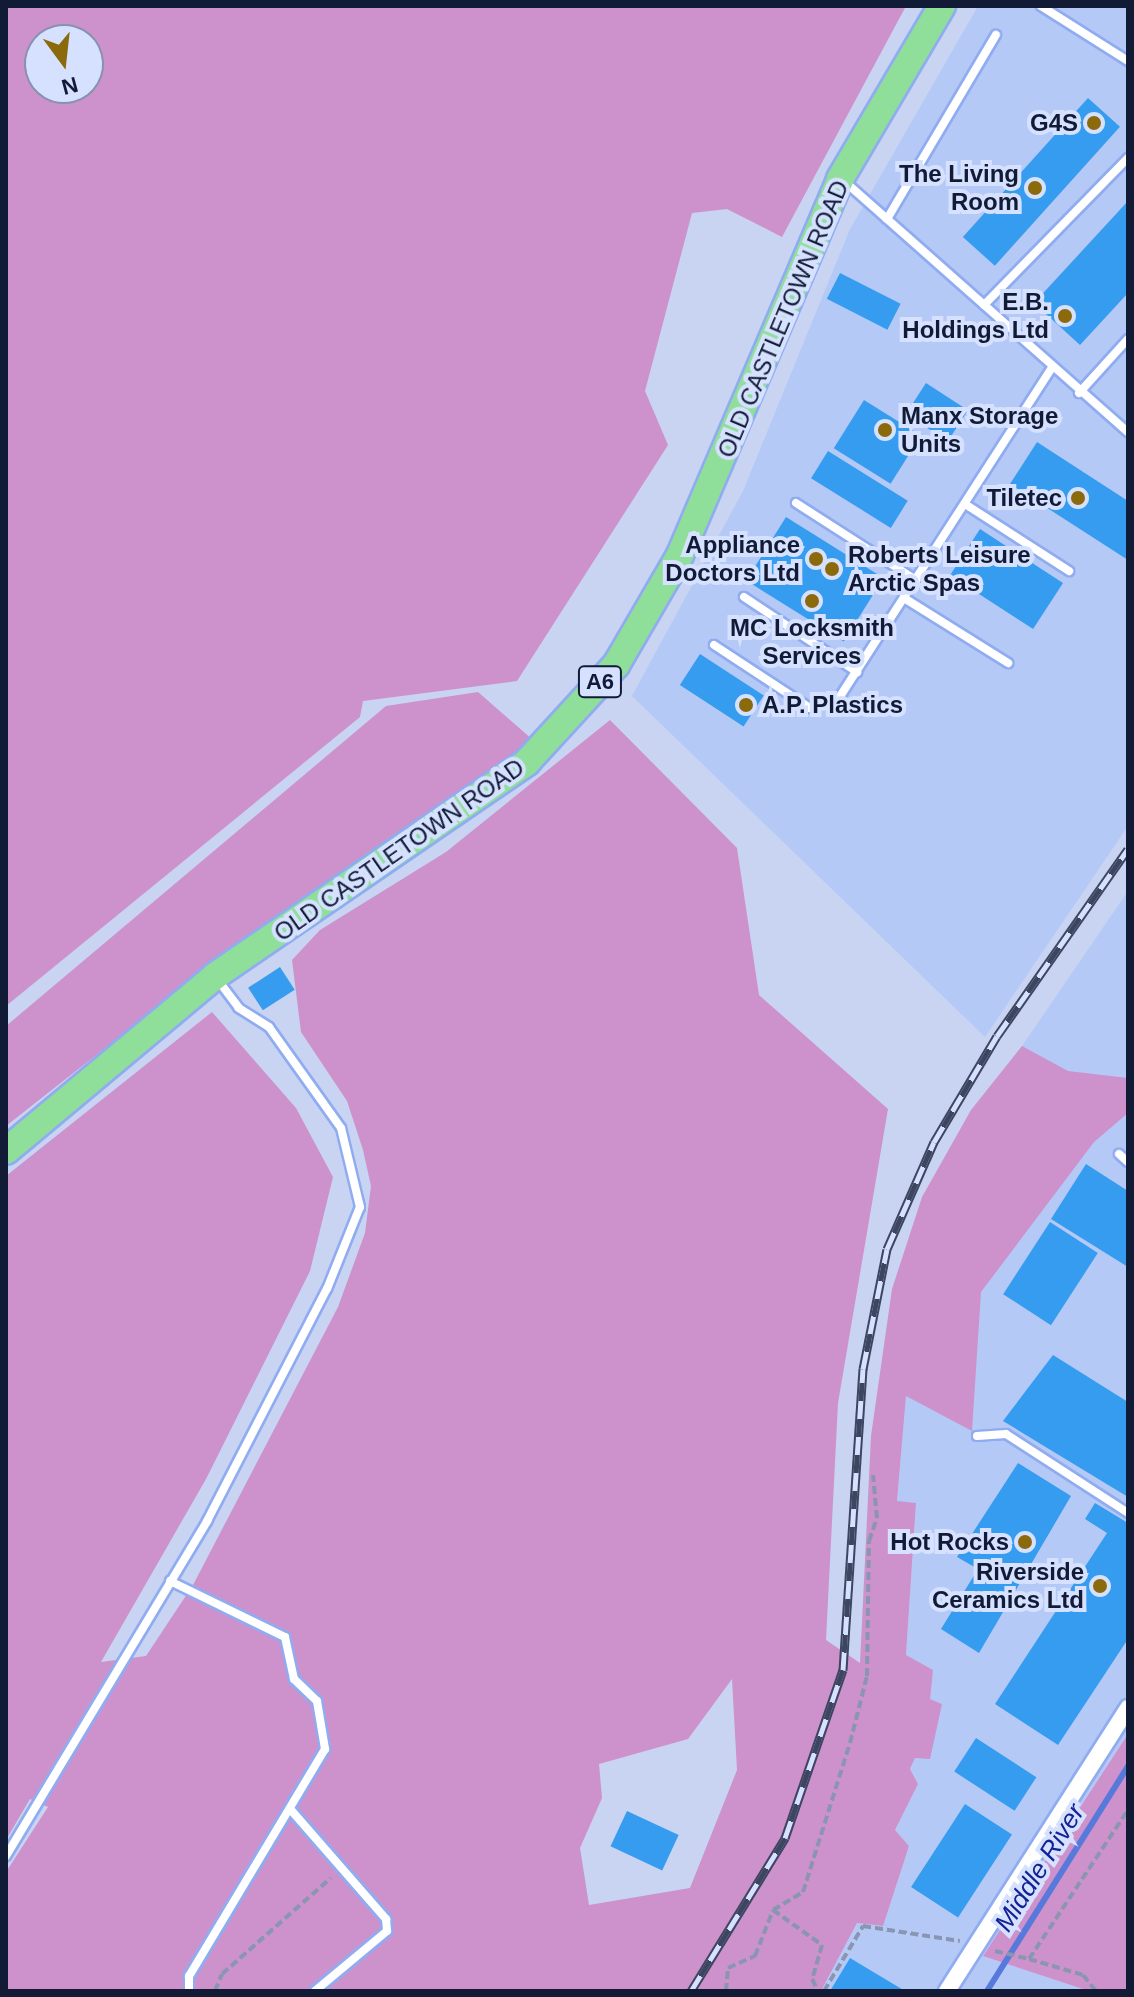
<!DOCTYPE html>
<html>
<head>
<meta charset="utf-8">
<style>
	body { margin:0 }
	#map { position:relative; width:1134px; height:1997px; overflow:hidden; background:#c8d4f1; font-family:Arial,sans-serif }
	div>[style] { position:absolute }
	.built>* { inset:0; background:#b5c9f7 }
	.green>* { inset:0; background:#cd91cb }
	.stream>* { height:6px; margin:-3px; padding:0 3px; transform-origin:3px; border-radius:3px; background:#5779db }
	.building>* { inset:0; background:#359cef; transform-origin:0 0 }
	.path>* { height:4px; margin-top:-2px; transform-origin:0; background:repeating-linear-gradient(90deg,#8a95b1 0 8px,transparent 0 12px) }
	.roads { filter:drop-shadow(2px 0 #90acf1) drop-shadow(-2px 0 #90acf1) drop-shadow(0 2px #90acf1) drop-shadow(0 -2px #90acf1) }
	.service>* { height:8px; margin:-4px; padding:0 4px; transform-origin:4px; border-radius:4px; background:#fff }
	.minor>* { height:16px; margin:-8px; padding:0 8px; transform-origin:8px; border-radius:8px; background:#fff }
	.trunk>* { height:26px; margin:-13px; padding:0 13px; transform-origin:13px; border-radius:13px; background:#8fde9a }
	.rail>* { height:9px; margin-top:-4.5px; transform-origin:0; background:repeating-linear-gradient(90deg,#d5e1ff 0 18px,#3c4661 0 36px); box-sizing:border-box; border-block:2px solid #3c4661 }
	.dots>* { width:22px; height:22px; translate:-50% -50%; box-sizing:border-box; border:4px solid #d5e1ff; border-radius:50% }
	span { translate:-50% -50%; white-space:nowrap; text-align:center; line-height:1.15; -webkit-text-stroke:8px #d5e1ff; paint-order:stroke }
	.shield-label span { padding:2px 6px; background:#d5e1ff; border:2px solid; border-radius:6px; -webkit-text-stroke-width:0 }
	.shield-label { font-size:22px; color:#111b35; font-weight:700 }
	.poi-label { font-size:24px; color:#111b35; font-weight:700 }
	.right { translate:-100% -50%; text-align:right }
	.left { translate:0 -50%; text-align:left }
	.street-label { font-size:24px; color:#111b35 }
	.water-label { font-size:26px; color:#132295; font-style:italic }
	.frame { position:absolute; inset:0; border:8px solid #111b35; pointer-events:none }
	.north { position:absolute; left:24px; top:24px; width:80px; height:80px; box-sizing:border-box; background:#d5e1ff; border:2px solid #8792ae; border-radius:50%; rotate:165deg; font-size:22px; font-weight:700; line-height:32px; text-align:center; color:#111b35 }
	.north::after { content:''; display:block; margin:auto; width:28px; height:36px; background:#8a6a0a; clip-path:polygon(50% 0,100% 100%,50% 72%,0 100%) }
</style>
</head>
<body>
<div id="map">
	<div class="built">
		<i style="clip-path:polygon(978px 6px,1128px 6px,1128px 826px,985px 1037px,632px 696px,743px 491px,850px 229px)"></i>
		<i style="clip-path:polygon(1128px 891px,1128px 1734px,983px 1956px,1089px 1991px,821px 1991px,857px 1923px,882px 1926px,909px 1846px,895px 1830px,918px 1784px,910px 1769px,942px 1704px,930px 1699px,906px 1655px,916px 1504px,897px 1502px,906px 1395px,938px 1275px,1022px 1046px)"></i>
	</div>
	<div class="green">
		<i style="clip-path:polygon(evenodd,6px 6px,906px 6px,782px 237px,727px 209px,692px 213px,645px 391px,668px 445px,517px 681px,363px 701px,360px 717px,6px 1006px,6px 6px,88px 40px,88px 88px,40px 88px,40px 40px,88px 40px)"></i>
		<i style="clip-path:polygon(478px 692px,533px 740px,433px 822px,226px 953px,6px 1126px,6px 1026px,386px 706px)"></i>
		<i style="clip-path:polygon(evenodd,610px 720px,737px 848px,759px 995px,888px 1109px,838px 1403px,826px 1640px,860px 1663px,871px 1436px,892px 1289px,922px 1197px,971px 1110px,1022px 1046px,1068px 1071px,1128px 1078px,1128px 1113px,1094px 1142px,981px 1292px,972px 1431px,906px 1396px,897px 1501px,916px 1503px,906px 1655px,933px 1670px,930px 1699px,942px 1704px,930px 1759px,915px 1758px,910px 1769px,918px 1784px,895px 1830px,909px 1846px,883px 1926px,857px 1923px,821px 1991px,6px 1991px,6px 1872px,48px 1807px,30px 1799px,6px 1840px,6px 1176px,212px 1012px,296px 1108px,333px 1177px,310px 1271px,206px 1479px,101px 1662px,146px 1656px,193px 1585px,338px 1307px,365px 1233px,371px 1186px,363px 1150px,347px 1101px,301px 1032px,292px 960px,320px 930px,446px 852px,610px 720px,732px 1679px,737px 1770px,690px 1888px,589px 1905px,580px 1848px,602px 1798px,599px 1764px,688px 1739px,732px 1679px)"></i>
		<i style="clip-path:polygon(1128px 1734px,1128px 1991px,1089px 1991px,983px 1956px)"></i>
	</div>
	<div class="stream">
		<i style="left:987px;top:1991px;width:266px;rotate:-57.9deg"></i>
	</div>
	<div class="building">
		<i style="left:1088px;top:98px;width:43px;height:187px;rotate:42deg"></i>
		<i style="clip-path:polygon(1128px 201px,1128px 293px,1080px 345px,1034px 303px)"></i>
		<i style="left:840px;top:273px;width:68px;height:29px;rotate:27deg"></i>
		<i style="left:926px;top:383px;width:50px;height:37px;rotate:33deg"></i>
		<i style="left:864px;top:400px;width:67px;height:57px;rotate:32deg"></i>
		<i style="clip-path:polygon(1037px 442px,1128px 501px,1128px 560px,1010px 484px)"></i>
		<i style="left:828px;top:451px;width:94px;height:32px;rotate:32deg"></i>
		<i style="left:786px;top:517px;width:115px;height:75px;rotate:32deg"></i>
		<i style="left:980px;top:529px;width:99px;height:55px;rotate:33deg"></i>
		<i style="left:700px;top:654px;width:76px;height:37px;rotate:33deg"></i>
		<i style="left:280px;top:967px;width:27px;height:38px;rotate:57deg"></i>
		<i style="clip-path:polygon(1086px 1164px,1128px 1191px,1128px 1267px,1051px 1219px)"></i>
		<i style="left:1050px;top:1222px;width:57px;height:86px;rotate:33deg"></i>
		<i style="clip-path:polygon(1053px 1355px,1128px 1402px,1128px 1497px,1003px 1421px)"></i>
		<i style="clip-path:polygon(1018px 1463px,1071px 1496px,979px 1653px,941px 1629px,978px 1569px,957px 1557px)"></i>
		<i style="clip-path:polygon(1095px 1503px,1128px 1523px,1128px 1639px,1058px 1745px,995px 1704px,1107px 1533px,1085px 1519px)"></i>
		<i style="left:976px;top:1738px;width:72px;height:40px;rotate:33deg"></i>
		<i style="left:965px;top:1804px;width:56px;height:99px;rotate:33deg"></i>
		<i style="left:627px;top:1811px;width:57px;height:39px;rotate:25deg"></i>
		<i style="clip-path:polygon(850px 1958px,905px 1991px,830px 1991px)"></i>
	</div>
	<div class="path">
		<i style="left:773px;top:1910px;width:60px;rotate:35.5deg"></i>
		<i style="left:822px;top:1945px;width:35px;rotate:106deg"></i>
		<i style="left:812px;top:1979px;width:13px;rotate:63deg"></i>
		<i style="left:995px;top:1951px;width:35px;rotate:13deg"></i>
		<i style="left:1029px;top:1959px;width:179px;rotate:-56.4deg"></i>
		<i style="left:1029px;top:1959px;width:56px;rotate:16.5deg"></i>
		<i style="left:1083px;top:1975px;width:21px;rotate:51deg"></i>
		<i style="left:215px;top:1991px;width:18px;rotate:-68deg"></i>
		<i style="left:222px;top:1974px;width:145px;rotate:-41.4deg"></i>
		<i style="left:726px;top:1991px;width:23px;rotate:-85deg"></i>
		<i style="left:728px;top:1968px;width:30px;rotate:-24deg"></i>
		<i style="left:755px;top:1956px;width:49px;rotate:-68.6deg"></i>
		<i style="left:773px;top:1910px;width:35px;rotate:-31deg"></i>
		<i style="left:803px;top:1892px;width:156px;rotate:-72.5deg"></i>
		<i style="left:850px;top:1743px;width:69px;rotate:-75.8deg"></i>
		<i style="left:867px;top:1676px;width:135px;rotate:-89.2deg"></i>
		<i style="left:869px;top:1541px;width:24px;rotate:-71deg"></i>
		<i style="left:877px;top:1518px;width:43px;rotate:-95.3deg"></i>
		<i style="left:824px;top:1991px;width:76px;rotate:-59deg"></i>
		<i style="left:863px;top:1926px;width:98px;rotate:8.8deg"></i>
	</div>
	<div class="roads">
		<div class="service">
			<i style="left:1041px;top:6px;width:103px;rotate:32.3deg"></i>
			<i style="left:844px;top:181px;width:379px;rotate:41.5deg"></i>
			<i style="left:887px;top:219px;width:214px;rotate:-59.4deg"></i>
			<i style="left:984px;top:305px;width:206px;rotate:-45.6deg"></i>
			<i style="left:1079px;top:393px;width:73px;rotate:-47.8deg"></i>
			<i style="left:796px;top:503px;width:143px;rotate:32.7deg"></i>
			<i style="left:965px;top:504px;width:124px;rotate:32.8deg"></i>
			<i style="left:744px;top:597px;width:136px;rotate:33.6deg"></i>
			<i style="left:904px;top:598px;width:123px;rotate:32deg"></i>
			<i style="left:714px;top:645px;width:115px;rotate:33.3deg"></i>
			<i style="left:810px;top:708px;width:31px;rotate:-19deg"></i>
			<i style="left:839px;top:698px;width:393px;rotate:-57.2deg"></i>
			<i style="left:1119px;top:1154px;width:12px;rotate:42deg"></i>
			<i style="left:977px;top:1436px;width:29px;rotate:-4deg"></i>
			<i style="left:1006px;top:1434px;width:145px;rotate:32.9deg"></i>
			<i style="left:170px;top:1581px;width:128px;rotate:26deg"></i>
			<i style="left:285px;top:1637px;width:43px;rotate:77.9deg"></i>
			<i style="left:294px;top:1679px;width:32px;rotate:44deg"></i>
			<i style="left:317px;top:1701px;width:49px;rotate:80.5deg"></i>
			<i style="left:325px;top:1749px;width:265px;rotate:120.9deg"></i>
			<i style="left:189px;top:1976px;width:15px;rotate:90deg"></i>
			<i style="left:291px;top:1810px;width:145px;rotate:48.9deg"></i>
			<i style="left:386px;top:1919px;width:12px;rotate:85deg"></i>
			<i style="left:387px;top:1931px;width:94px;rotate:140.2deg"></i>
			<i style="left:6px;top:1856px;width:391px;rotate:-59deg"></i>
			<i style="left:207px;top:1521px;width:261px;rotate:-62.7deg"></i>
			<i style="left:327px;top:1289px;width:88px;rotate:-68.1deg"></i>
			<i style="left:360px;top:1207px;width:81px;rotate:-103.5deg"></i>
			<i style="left:341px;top:1128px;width:124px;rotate:-125.5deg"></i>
			<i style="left:269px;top:1027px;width:36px;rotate:-148deg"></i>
			<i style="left:239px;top:1008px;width:35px;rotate:-127deg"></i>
		</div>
		<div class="minor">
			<i style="left:947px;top:1991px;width:336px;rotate:-57.4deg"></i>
		</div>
		<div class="trunk">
			<i style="left:6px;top:1151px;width:273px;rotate:-39.9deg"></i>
			<i style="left:215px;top:976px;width:378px;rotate:-34.4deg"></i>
			<i style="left:527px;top:762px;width:132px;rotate:-47.5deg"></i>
			<i style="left:616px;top:665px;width:127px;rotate:-59.8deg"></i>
			<i style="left:680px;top:555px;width:409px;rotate:-66.9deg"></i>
			<i style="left:840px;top:179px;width:201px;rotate:-59.5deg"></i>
		</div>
	</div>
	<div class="rail">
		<i style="left:691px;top:1991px;width:180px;rotate:-58.4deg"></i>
		<i style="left:785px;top:1838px;width:178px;rotate:-71deg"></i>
		<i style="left:843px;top:1670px;width:302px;rotate:-86.2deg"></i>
		<i style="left:863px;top:1369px;width:122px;rotate:-78.7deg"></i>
		<i style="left:887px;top:1249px;width:117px;rotate:-66.3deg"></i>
		<i style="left:934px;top:1142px;width:123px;rotate:-59.3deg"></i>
		<i style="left:997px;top:1036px;width:228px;rotate:-55deg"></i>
	</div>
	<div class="dots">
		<i style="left:1094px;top:123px;background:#8a6a0a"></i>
		<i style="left:1035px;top:188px;background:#8a6a0a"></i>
		<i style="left:1065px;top:316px;background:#8a6a0a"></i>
		<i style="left:885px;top:430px;background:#8a6a0a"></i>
		<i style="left:1078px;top:498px;background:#8a6a0a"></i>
		<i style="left:816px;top:559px;background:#8a6a0a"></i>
		<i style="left:832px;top:569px;background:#8a6a0a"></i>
		<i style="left:812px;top:601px;background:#8a6a0a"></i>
		<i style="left:746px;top:705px;background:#8a6a0a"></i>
		<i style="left:1025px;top:1542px;background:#8a6a0a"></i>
		<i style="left:1100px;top:1586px;background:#8a6a0a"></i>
	</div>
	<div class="shield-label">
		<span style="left:600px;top:682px">A6</span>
	</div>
	<div class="poi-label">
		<span class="right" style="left:1078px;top:123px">G4S</span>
		<span class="right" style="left:1019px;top:188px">The Living<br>Room</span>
		<span class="right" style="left:1049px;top:316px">E.B.<br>Holdings Ltd</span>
		<span class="left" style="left:901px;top:430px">Manx Storage<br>Units</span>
		<span class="right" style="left:1062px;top:498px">Tiletec</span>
		<span class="right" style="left:800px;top:559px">Appliance<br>Doctors Ltd</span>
		<span class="left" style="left:848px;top:569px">Roberts Leisure<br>Arctic Spas</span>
		<span style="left:812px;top:642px">MC Locksmith<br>Services</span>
		<span class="left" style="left:762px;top:705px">A.P. Plastics</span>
		<span class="right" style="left:1009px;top:1542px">Hot Rocks</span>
		<span class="right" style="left:1084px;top:1586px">Riverside<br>Ceramics Ltd</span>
	</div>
	<div class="street-label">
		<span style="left:783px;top:319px;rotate:-67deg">OLD CASTLETOWN ROAD</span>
		<span style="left:399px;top:850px;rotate:-35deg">OLD CASTLETOWN ROAD</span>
	</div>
	<div class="water-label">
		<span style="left:1040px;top:1868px;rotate:-58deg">Middle River</span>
	</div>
	<div class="frame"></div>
	<div class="north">N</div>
</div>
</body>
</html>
